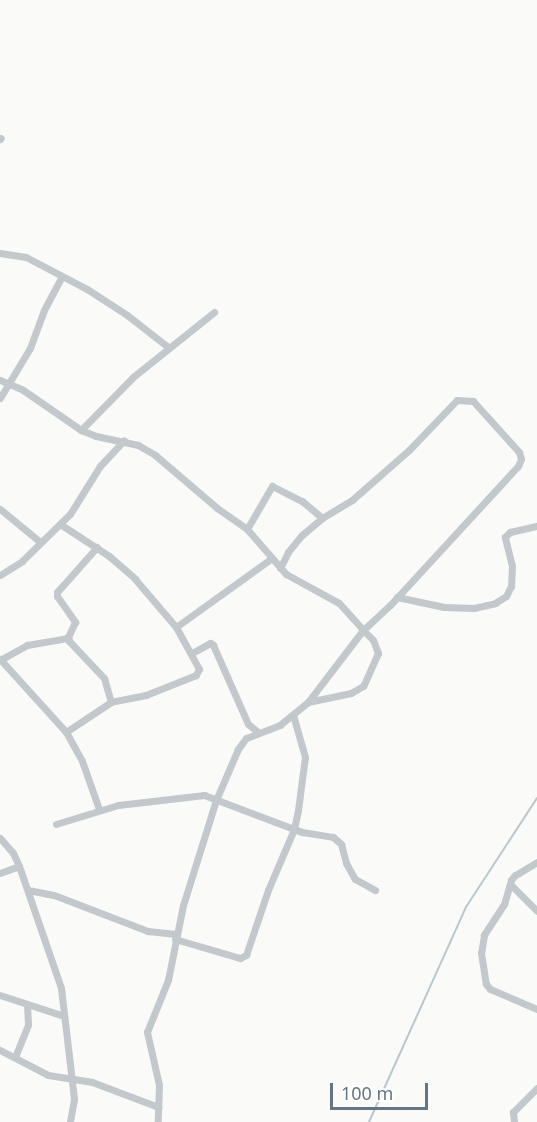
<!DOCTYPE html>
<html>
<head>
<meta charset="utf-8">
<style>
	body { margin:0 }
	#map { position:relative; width:537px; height:1122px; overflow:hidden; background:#fafaf8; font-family:"Noto Sans",sans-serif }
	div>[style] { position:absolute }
	.stream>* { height:2px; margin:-1px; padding:0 1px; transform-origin:1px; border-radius:1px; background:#bbc7cb }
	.minor>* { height:7px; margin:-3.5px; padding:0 3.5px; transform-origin:3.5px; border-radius:3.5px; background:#c3c8cc }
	span { translate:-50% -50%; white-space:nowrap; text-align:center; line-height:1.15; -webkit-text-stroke:6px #fff; paint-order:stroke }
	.scale { position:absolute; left:330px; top:1083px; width:98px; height:27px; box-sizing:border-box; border:3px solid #657683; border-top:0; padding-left:8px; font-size:18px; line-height:21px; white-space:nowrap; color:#657683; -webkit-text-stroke:4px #fff; paint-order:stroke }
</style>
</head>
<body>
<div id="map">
	<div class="stream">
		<i style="left:369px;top:1122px;width:236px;rotate:-65.7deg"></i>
		<i style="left:466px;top:907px;width:130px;rotate:-56.9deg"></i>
	</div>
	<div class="minor">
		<i style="left:0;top:139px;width:1px;rotate:-45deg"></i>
		<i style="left:0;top:253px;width:26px;rotate:9deg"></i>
		<i style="left:26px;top:257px;width:69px;rotate:27.7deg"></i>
		<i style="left:87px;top:289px;width:48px;rotate:33deg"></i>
		<i style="left:127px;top:315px;width:52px;rotate:38deg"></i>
		<i style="left:0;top:380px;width:25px;rotate:23deg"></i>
		<i style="left:23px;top:390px;width:70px;rotate:34.6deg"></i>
		<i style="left:81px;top:430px;width:16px;rotate:22deg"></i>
		<i style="left:96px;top:436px;width:43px;rotate:12.1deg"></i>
		<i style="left:138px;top:445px;width:20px;rotate:30deg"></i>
		<i style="left:155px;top:455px;width:82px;rotate:40.5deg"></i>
		<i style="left:217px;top:508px;width:37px;rotate:35deg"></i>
		<i style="left:247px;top:529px;width:60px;rotate:49.1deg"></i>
		<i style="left:286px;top:574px;width:60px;rotate:28.7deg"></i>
		<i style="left:339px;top:603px;width:36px;rotate:48deg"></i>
		<i style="left:363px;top:630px;width:91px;rotate:127.4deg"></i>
		<i style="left:308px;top:702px;width:36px;rotate:141deg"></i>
		<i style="left:280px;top:725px;width:36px;rotate:159deg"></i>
		<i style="left:246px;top:738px;width:14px;rotate:126deg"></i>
		<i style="left:238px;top:749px;width:56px;rotate:113.3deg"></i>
		<i style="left:216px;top:800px;width:110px;rotate:107.4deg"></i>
		<i style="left:183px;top:905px;width:76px;rotate:101.3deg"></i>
		<i style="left:168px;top:980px;width:56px;rotate:112deg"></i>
		<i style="left:147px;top:1032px;width:54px;rotate:77.2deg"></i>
		<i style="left:159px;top:1085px;width:37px;rotate:92deg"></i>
		<i style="left:0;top:398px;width:58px;rotate:-59deg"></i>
		<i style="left:30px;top:348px;width:40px;rotate:-69.8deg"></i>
		<i style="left:44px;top:310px;width:38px;rotate:-62deg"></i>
		<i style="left:81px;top:430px;width:74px;rotate:-45.5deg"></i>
		<i style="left:133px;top:377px;width:104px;rotate:-38.7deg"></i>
		<i style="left:0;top:509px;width:50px;rotate:39.4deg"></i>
		<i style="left:60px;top:524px;width:59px;rotate:33.1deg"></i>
		<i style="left:109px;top:556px;width:35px;rotate:41deg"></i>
		<i style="left:135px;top:579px;width:63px;rotate:49.5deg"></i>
		<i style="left:176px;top:627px;width:48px;rotate:61.3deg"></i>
		<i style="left:199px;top:669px;width:7px;rotate:117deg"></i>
		<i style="left:196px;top:675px;width:54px;rotate:158.2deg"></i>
		<i style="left:146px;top:695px;width:36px;rotate:169deg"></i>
		<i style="left:111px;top:702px;width:54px;rotate:146.3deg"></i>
		<i style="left:247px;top:529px;width:50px;rotate:-59.8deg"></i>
		<i style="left:272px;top:486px;width:34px;rotate:27deg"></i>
		<i style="left:302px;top:501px;width:26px;rotate:40deg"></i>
		<i style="left:97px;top:547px;width:60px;rotate:131.6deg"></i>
		<i style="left:57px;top:592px;width:4px;rotate:90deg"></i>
		<i style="left:57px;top:596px;width:32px;rotate:55deg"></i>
		<i style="left:75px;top:622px;width:17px;rotate:115deg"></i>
		<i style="left:68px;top:637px;width:4px;rotate:76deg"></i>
		<i style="left:69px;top:641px;width:51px;rotate:46.6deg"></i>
		<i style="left:104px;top:678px;width:25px;rotate:74deg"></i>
		<i style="left:280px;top:568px;width:18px;rotate:-63deg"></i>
		<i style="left:288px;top:552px;width:22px;rotate:-51deg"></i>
		<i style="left:302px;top:535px;width:26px;rotate:-40deg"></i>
		<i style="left:322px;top:518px;width:35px;rotate:-31deg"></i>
		<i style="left:352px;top:500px;width:76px;rotate:-41.3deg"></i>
		<i style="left:409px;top:450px;width:69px;rotate:-46.2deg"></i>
		<i style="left:457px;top:400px;width:16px;rotate:4deg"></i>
		<i style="left:473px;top:401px;width:69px;rotate:48deg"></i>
		<i style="left:519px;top:452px;width:7px;rotate:74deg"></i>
		<i style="left:521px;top:459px;width:8px;rotate:113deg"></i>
		<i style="left:518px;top:466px;width:189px;rotate:132.6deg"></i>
		<i style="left:390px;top:605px;width:37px;rotate:137deg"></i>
		<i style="left:363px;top:630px;width:14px;rotate:45deg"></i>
		<i style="left:373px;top:640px;width:14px;rotate:69deg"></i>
		<i style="left:378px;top:653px;width:36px;rotate:114deg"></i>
		<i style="left:363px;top:686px;width:14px;rotate:150deg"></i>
		<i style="left:351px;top:693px;width:44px;rotate:168.2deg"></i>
		<i style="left:0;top:575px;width:26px;rotate:-32deg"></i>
		<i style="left:22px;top:561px;width:67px;rotate:-44.4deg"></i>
		<i style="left:70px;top:514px;width:57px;rotate:-58deg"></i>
		<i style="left:100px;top:466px;width:35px;rotate:-47deg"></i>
		<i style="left:397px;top:597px;width:48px;rotate:12deg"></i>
		<i style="left:444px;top:607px;width:30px;rotate:2deg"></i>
		<i style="left:474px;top:608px;width:22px;rotate:-13deg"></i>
		<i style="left:495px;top:603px;width:13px;rotate:-32deg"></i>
		<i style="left:506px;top:596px;width:11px;rotate:-63deg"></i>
		<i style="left:511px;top:586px;width:20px;rotate:-87deg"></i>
		<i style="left:512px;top:566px;width:30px;rotate:-104deg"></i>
		<i style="left:505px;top:537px;width:7px;rotate:-45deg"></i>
		<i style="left:510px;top:532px;width:28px;rotate:-13deg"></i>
		<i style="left:176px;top:627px;width:118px;rotate:-35.7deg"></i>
		<i style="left:192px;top:653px;width:21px;rotate:-29deg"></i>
		<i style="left:210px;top:643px;width:4px;rotate:34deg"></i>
		<i style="left:213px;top:645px;width:86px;rotate:66.1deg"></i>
		<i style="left:248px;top:724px;width:13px;rotate:39deg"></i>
		<i style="left:0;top:659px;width:98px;rotate:47.9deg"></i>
		<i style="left:66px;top:732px;width:33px;rotate:61deg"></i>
		<i style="left:82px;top:761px;width:51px;rotate:70.5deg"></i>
		<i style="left:0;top:660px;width:31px;rotate:-29deg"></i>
		<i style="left:27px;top:645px;width:42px;rotate:-9.7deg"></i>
		<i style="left:56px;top:824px;width:65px;rotate:-17deg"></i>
		<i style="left:118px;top:805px;width:87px;rotate:-6.6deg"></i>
		<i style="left:204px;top:795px;width:105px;rotate:20.7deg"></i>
		<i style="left:302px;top:832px;width:31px;rotate:9deg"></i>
		<i style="left:333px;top:837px;width:11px;rotate:41deg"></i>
		<i style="left:341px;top:844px;width:20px;rotate:75deg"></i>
		<i style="left:346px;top:863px;width:18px;rotate:61deg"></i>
		<i style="left:355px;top:879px;width:23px;rotate:29deg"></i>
		<i style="left:0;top:838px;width:20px;rotate:49deg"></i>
		<i style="left:13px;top:853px;width:14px;rotate:65deg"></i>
		<i style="left:19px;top:866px;width:129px;rotate:71deg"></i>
		<i style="left:61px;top:988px;width:112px;rotate:83.3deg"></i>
		<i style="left:74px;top:1099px;width:23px;rotate:100deg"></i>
		<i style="left:537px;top:862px;width:26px;rotate:149deg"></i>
		<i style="left:515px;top:875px;width:6px;rotate:129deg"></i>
		<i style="left:511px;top:880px;width:25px;rotate:106deg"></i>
		<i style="left:504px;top:904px;width:37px;rotate:123deg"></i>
		<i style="left:484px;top:935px;width:18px;rotate:99deg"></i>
		<i style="left:481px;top:953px;width:31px;rotate:81deg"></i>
		<i style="left:486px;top:984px;width:6px;rotate:51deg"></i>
		<i style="left:490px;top:989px;width:51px;rotate:23.1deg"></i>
		<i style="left:0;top:873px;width:20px;rotate:-20deg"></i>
		<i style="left:510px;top:884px;width:38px;rotate:45deg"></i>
		<i style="left:28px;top:890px;width:26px;rotate:11deg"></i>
		<i style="left:54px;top:895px;width:101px;rotate:21deg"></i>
		<i style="left:148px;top:931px;width:28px;rotate:6deg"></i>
		<i style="left:175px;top:939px;width:68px;rotate:16.3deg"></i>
		<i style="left:240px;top:958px;width:7px;rotate:-27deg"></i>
		<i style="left:246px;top:955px;width:69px;rotate:-71.3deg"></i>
		<i style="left:268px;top:890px;width:66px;rotate:-66.9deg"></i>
		<i style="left:294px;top:829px;width:19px;rotate:-78deg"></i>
		<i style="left:298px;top:810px;width:53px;rotate:-82.5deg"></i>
		<i style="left:305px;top:757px;width:44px;rotate:-105.9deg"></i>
		<i style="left:0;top:995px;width:67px;rotate:18.2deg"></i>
		<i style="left:0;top:1050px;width:54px;rotate:27.5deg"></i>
		<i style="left:48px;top:1075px;width:45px;rotate:9deg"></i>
		<i style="left:92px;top:1082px;width:71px;rotate:20.7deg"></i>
		<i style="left:15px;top:1057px;width:35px;rotate:-68deg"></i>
		<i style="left:28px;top:1024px;width:20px;rotate:-93deg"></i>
		<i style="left:514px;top:1122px;width:10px;rotate:-96deg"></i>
		<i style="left:513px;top:1112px;width:34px;rotate:-45deg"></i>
	</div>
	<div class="scale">100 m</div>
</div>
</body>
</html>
